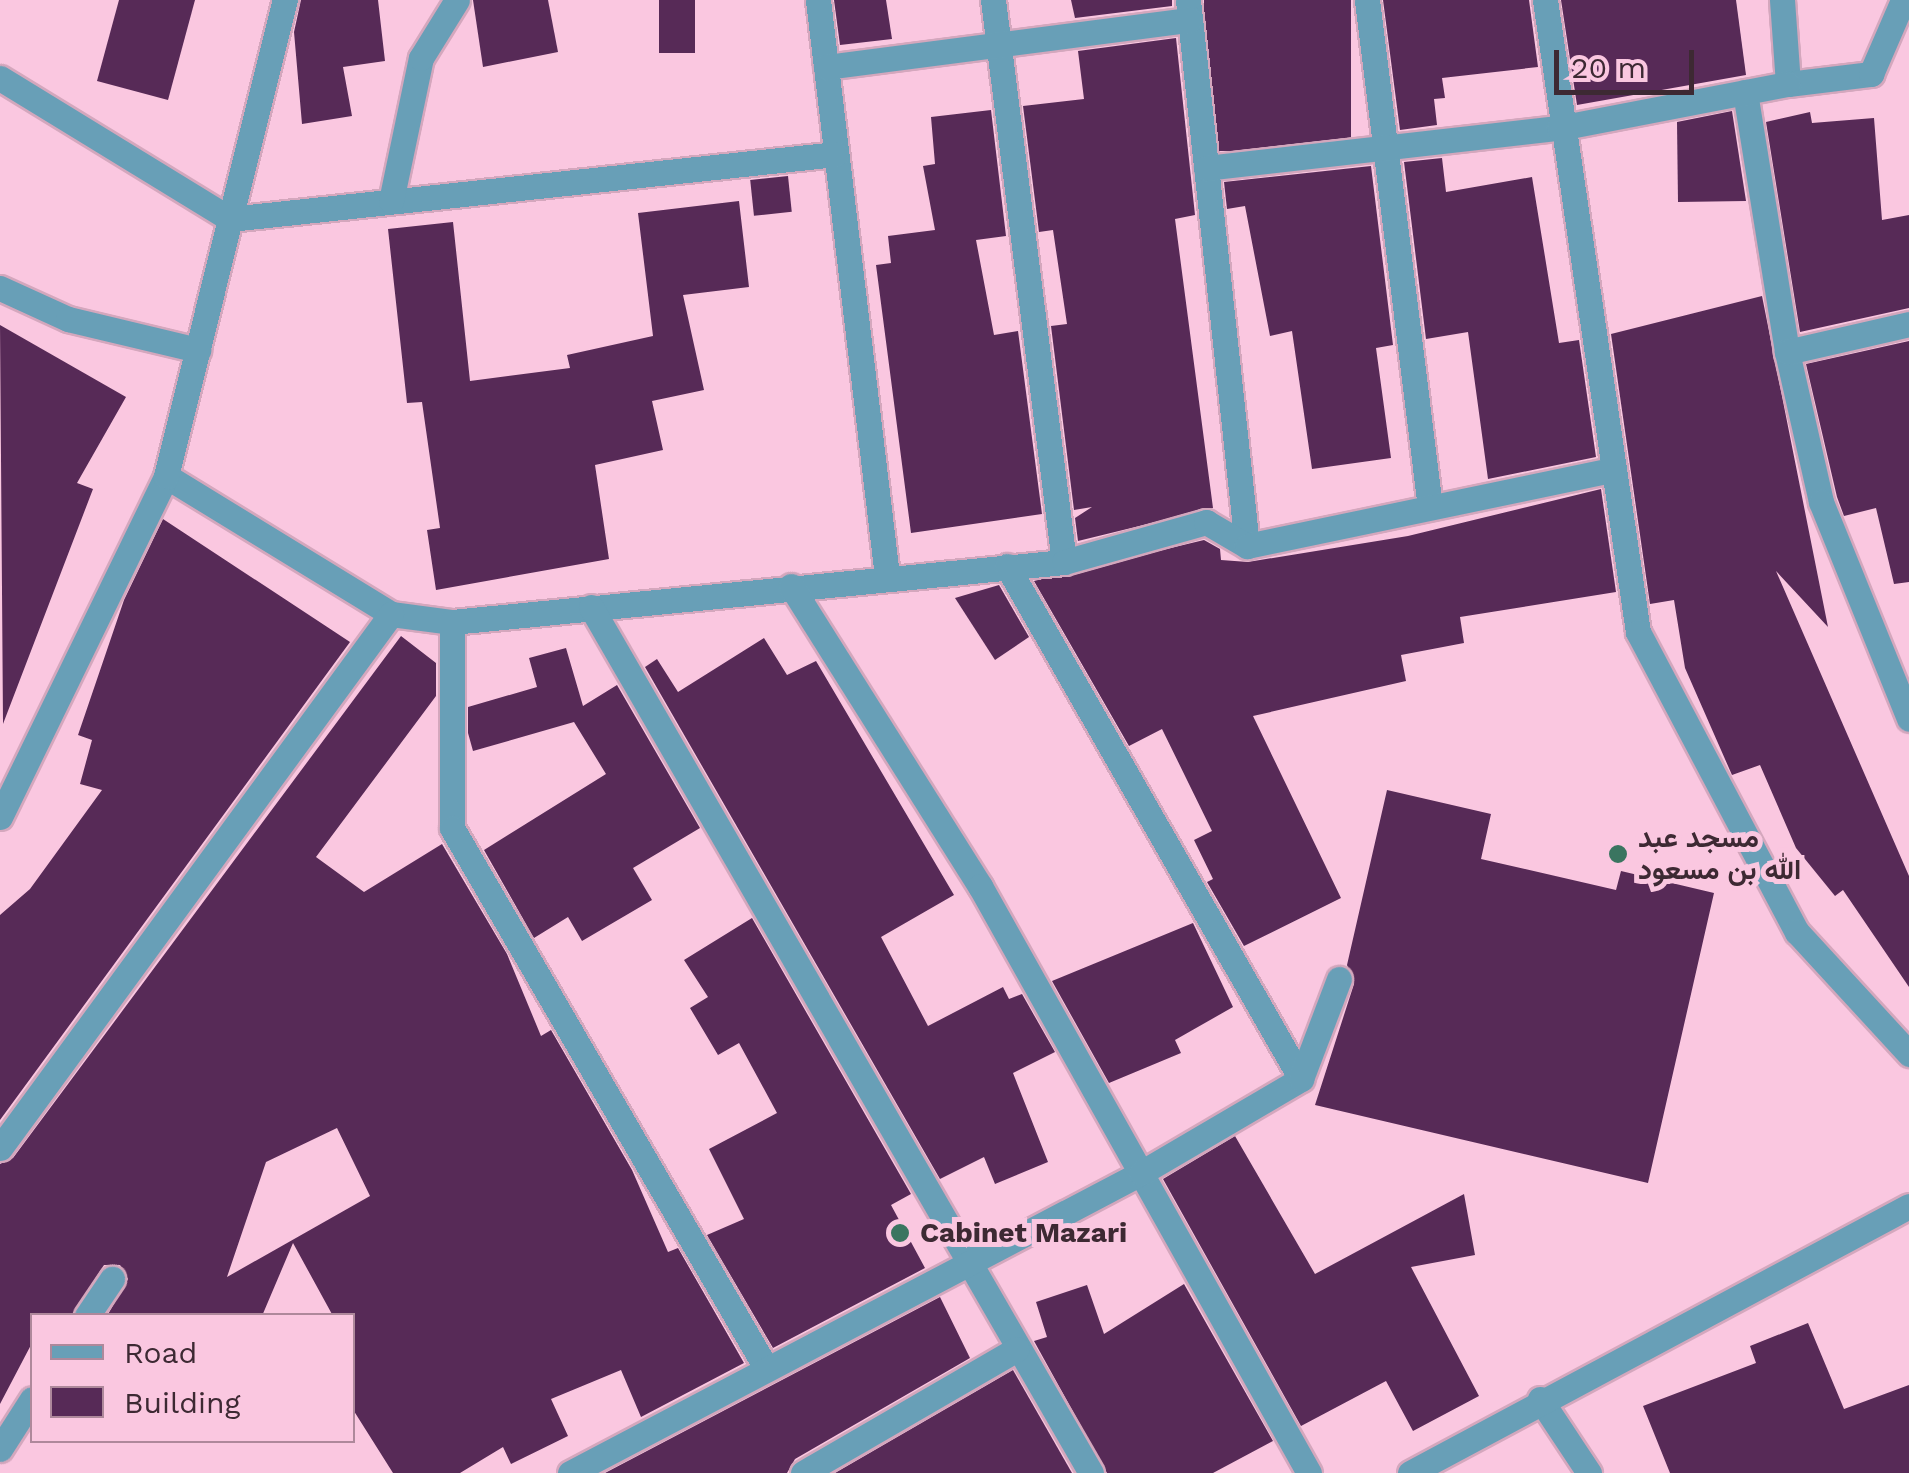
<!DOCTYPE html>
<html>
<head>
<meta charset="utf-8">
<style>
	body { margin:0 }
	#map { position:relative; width:1909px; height:1473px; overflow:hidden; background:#fac7e0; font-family:"Work Sans",Vazirmatn,sans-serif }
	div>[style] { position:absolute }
	.building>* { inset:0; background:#572a57; transform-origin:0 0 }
	.roads { filter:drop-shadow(2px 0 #d4a7bd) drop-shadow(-2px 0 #d4a7bd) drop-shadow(0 2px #d4a7bd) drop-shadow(0 -2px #d4a7bd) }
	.minor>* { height:25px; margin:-12.5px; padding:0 12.5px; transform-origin:12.5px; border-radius:12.5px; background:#689fb7 }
	.tertiary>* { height:25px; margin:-12.5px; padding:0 12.5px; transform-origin:12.5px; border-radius:12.5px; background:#689fb7 }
	.dots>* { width:28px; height:28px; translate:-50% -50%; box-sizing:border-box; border:5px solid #fac7e0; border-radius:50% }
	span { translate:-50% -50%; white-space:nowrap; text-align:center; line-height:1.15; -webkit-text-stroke:10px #fac7e0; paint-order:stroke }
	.poi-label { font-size:28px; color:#3d2933; font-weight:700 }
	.left { translate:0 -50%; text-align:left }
	.legend { position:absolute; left:30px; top:1313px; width:325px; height:130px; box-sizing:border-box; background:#fac7e0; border:2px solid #ae889b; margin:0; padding:12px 18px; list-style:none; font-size:30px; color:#3d2933 }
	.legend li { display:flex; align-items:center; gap:20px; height:50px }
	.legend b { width:50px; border:2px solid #ae889b }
	.scale { position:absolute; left:1554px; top:50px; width:140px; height:45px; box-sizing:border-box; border:5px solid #3d2933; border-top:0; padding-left:12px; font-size:30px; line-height:35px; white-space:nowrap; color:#3d2933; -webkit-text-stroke:8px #fac7e0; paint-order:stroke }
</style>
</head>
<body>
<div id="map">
	<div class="building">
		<i style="clip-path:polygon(119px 0,195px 0,168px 100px,97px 81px)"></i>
		<i style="clip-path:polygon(301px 0,378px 0,385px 61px,343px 67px,352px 116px,302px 124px,294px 32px)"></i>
		<i style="clip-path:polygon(473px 0,548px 0,558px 52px,483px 67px)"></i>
		<i style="left:659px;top:0;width:36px;height:53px"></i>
		<i style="clip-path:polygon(834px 0,886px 0,892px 39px,840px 45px)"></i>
		<i style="clip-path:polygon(1071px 0,1172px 0,1172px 6px,1075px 18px)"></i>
		<i style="left:1204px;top:0;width:147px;height:151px"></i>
		<i style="clip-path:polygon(1383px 0,1529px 0,1538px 67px,1442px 78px,1445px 98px,1434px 99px,1437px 125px,1400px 130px)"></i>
		<i style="clip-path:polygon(1561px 0,1736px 0,1746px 75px,1577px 105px)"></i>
		<i style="clip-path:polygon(1176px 38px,1195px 215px,1175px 219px,1213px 508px,1078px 541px,1075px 518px,1092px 507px,1074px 510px,1051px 326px,1067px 324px,1053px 230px,1039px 232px,1023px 106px,1084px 99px,1078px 51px)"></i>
		<i style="clip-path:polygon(991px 110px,1006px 236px,976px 240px,994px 335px,1018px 331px,1042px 514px,911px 533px,876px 265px,891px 263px,888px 236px,935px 230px,923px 166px,935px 164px,931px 117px)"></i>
		<i style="clip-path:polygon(1732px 111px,1746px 201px,1678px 202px,1677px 122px)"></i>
		<i style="clip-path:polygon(1810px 112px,1812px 123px,1874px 118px,1882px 220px,1909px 215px,1909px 308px,1800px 332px,1766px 122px)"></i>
		<i style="clip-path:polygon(1442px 158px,1446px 192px,1532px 177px,1559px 343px,1579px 340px,1596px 457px,1488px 479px,1468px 332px,1426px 339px,1404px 162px)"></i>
		<i style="clip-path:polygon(1371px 166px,1393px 345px,1376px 348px,1391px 458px,1312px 469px,1292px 331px,1270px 336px,1245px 206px,1227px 209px,1224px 182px)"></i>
		<i style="left:788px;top:176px;width:36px;height:38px;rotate:84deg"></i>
		<i style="clip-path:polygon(739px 201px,749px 287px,683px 295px,704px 390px,652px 401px,663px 450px,595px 465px,609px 559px,436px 590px,427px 530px,440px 528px,422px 402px,407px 403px,388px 229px,453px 222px,470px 381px,570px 368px,567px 355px,653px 336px,638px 213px)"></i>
		<i style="clip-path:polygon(1762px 296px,1828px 627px,1776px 571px,1909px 876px,1909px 987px,1843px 890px,1835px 896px,1796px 848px,1760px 765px,1732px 775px,1685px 668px,1674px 600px,1650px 604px,1611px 334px)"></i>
		<i style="clip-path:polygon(0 325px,126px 397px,77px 483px,93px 489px,3px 724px)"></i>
		<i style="clip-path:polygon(1909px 341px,1909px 582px,1894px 584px,1876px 508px,1844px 516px,1837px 497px,1806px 364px)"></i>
		<i style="clip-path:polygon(1601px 489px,1616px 592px,1460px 617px,1464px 643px,1401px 655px,1406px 681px,1253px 716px,1341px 898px,1244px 946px,1207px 882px,1213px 879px,1194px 840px,1212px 831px,1162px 729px,1129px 746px,1034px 581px,1204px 540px,1220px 549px,1221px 560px,1248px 562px,1408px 536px)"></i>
		<i style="clip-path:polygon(163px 519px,350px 642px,0 1120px,0 915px,30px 889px,102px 790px,80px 784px,92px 740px,78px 735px,124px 600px)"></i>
		<i style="clip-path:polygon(999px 585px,1029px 637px,995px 660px,955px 598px)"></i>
		<i style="clip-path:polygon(evenodd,401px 636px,436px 663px,436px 696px,316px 857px,364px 892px,442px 844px,507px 954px,541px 1036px,551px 1030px,632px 1170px,668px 1252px,678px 1248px,744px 1363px,641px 1417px,621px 1370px,551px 1399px,568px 1436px,511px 1464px,503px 1447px,460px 1473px,393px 1473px,352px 1408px,352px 1316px,333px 1316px,293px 1243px,262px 1316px,107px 1316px,128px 1279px,120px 1265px,104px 1265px,71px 1316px,32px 1316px,32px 1343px,0 1404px,0 1164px,13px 1158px,401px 636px,337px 1128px,370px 1196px,227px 1277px,266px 1162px,337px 1128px)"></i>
		<i style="clip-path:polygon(764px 638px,787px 675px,816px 661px,954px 895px,881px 937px,928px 1026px,1003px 987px,1009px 999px,1022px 994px,1055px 1052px,1013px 1073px,1048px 1162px,995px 1184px,984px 1157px,940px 1179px,645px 667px,657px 659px,678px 692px)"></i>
		<i style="clip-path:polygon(566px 648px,583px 706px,617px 685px,700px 828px,633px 868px,652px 900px,582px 941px,568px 917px,534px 938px,484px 850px,606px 774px,574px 722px,473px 751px,468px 733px,468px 707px,537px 687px,529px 658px)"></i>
		<i style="clip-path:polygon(1387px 790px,1491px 814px,1481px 859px,1616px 890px,1621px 871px,1714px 893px,1648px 1183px,1315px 1105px,1354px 984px,1347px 965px)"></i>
		<i style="clip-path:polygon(752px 918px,911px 1194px,891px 1205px,925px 1268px,773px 1348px,707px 1235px,744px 1219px,709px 1149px,777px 1113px,739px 1043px,718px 1055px,690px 1008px,708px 997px,684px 960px)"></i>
		<i style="clip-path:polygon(1193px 923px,1233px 1007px,1175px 1040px,1181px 1053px,1109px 1083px,1052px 981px)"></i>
		<i style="clip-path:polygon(1235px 1136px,1315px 1274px,1464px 1194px,1475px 1255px,1411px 1267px,1479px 1396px,1413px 1431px,1386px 1381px,1301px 1426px,1163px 1179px)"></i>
		<i style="clip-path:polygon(1184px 1284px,1273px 1441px,1213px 1473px,1107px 1473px,1034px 1341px,1047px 1337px,1036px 1302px,1087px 1285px,1104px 1334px)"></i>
		<i style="clip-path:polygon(940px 1297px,970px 1358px,795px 1459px,787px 1473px,605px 1473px)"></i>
		<i style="clip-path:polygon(1808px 1323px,1844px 1409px,1909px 1385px,1909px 1473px,1670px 1473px,1643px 1406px,1756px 1363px,1750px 1346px)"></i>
		<i style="clip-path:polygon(1013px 1370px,1072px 1473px,835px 1473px)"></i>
	</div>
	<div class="roads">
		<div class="minor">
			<i style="left:818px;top:0;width:580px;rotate:83.17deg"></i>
			<i style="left:993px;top:0;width:566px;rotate:82.8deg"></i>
			<i style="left:1188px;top:0;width:549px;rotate:83.83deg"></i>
			<i style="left:1367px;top:0;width:511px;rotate:82.92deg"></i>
			<i style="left:1782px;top:0;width:84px;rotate:85.9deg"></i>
			<i style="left:1788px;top:84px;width:84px;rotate:-6.9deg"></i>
			<i style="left:1871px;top:74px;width:81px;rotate:-66.6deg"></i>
			<i style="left:826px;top:67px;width:367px;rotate:-7.4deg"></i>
			<i style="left:0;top:78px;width:270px;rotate:31.5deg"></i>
			<i style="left:230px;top:219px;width:609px;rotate:-6.12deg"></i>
			<i style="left:1745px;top:92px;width:263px;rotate:80.8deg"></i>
			<i style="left:1787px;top:352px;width:154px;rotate:77.2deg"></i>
			<i style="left:1821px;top:502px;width:234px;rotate:67.9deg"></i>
			<i style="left:1206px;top:168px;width:355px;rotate:-6.5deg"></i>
			<i style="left:1559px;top:128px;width:233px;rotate:-10.9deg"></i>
			<i style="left:391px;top:201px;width:146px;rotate:-78.2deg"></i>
			<i style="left:421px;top:58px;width:68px;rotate:-58.2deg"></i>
			<i style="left:0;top:288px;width:75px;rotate:24.5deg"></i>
			<i style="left:68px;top:319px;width:134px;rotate:13.4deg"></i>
			<i style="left:1787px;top:352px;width:125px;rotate:-12.9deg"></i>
			<i style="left:166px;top:476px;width:264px;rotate:31.5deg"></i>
			<i style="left:391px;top:614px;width:62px;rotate:7.5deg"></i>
			<i style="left:452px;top:622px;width:615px;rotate:-5.6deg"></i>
			<i style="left:1064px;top:562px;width:148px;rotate:-15.7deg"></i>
			<i style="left:1206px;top:522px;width:48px;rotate:30.3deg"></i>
			<i style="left:1247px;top:546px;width:373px;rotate:-11.8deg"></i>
			<i style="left:1007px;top:566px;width:591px;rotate:60.18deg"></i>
			<i style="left:791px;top:586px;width:355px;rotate:57.8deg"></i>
			<i style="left:980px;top:886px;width:673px;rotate:60.73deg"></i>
			<i style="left:591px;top:607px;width:1000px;rotate:60deg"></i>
			<i style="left:452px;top:622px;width:206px;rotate:90deg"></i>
			<i style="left:452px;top:828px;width:625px;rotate:59.82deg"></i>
			<i style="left:0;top:1148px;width:662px;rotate:-53.79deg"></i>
			<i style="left:87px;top:1316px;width:45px;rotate:-56deg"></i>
			<i style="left:1540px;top:1399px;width:89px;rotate:56.5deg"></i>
			<i style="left:0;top:1449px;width:59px;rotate:-57.4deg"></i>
			<i style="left:570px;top:1473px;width:645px;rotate:-27.72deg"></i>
			<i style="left:1141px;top:1173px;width:186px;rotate:-30.4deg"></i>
			<i style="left:1301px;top:1079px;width:107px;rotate:-69.2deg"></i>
			<i style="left:803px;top:1473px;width:247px;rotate:-30.1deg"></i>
			<i style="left:1410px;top:1473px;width:566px;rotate:-28.15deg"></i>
		</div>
		<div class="tertiary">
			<i style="left:1545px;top:0;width:639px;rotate:81.63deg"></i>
			<i style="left:1638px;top:632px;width:340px;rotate:62.1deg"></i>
			<i style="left:1797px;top:932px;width:166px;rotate:47.4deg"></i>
			<i style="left:0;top:817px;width:379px;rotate:-64deg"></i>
			<i style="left:166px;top:476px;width:491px;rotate:-76deg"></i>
		</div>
	</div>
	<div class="dots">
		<i style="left:1618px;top:854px;background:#3a7560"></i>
		<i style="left:900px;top:1233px;background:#3a7560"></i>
	</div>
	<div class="poi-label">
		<span class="left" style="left:1638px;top:854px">مسجد عبد<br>الله بن مسعود</span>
		<span class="left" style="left:920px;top:1233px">Cabinet Mazari</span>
	</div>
	<ul class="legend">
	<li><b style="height:12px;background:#689fb7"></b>Road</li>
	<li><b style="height:28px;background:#572a57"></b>Building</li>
	</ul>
	<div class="scale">20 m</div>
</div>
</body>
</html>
